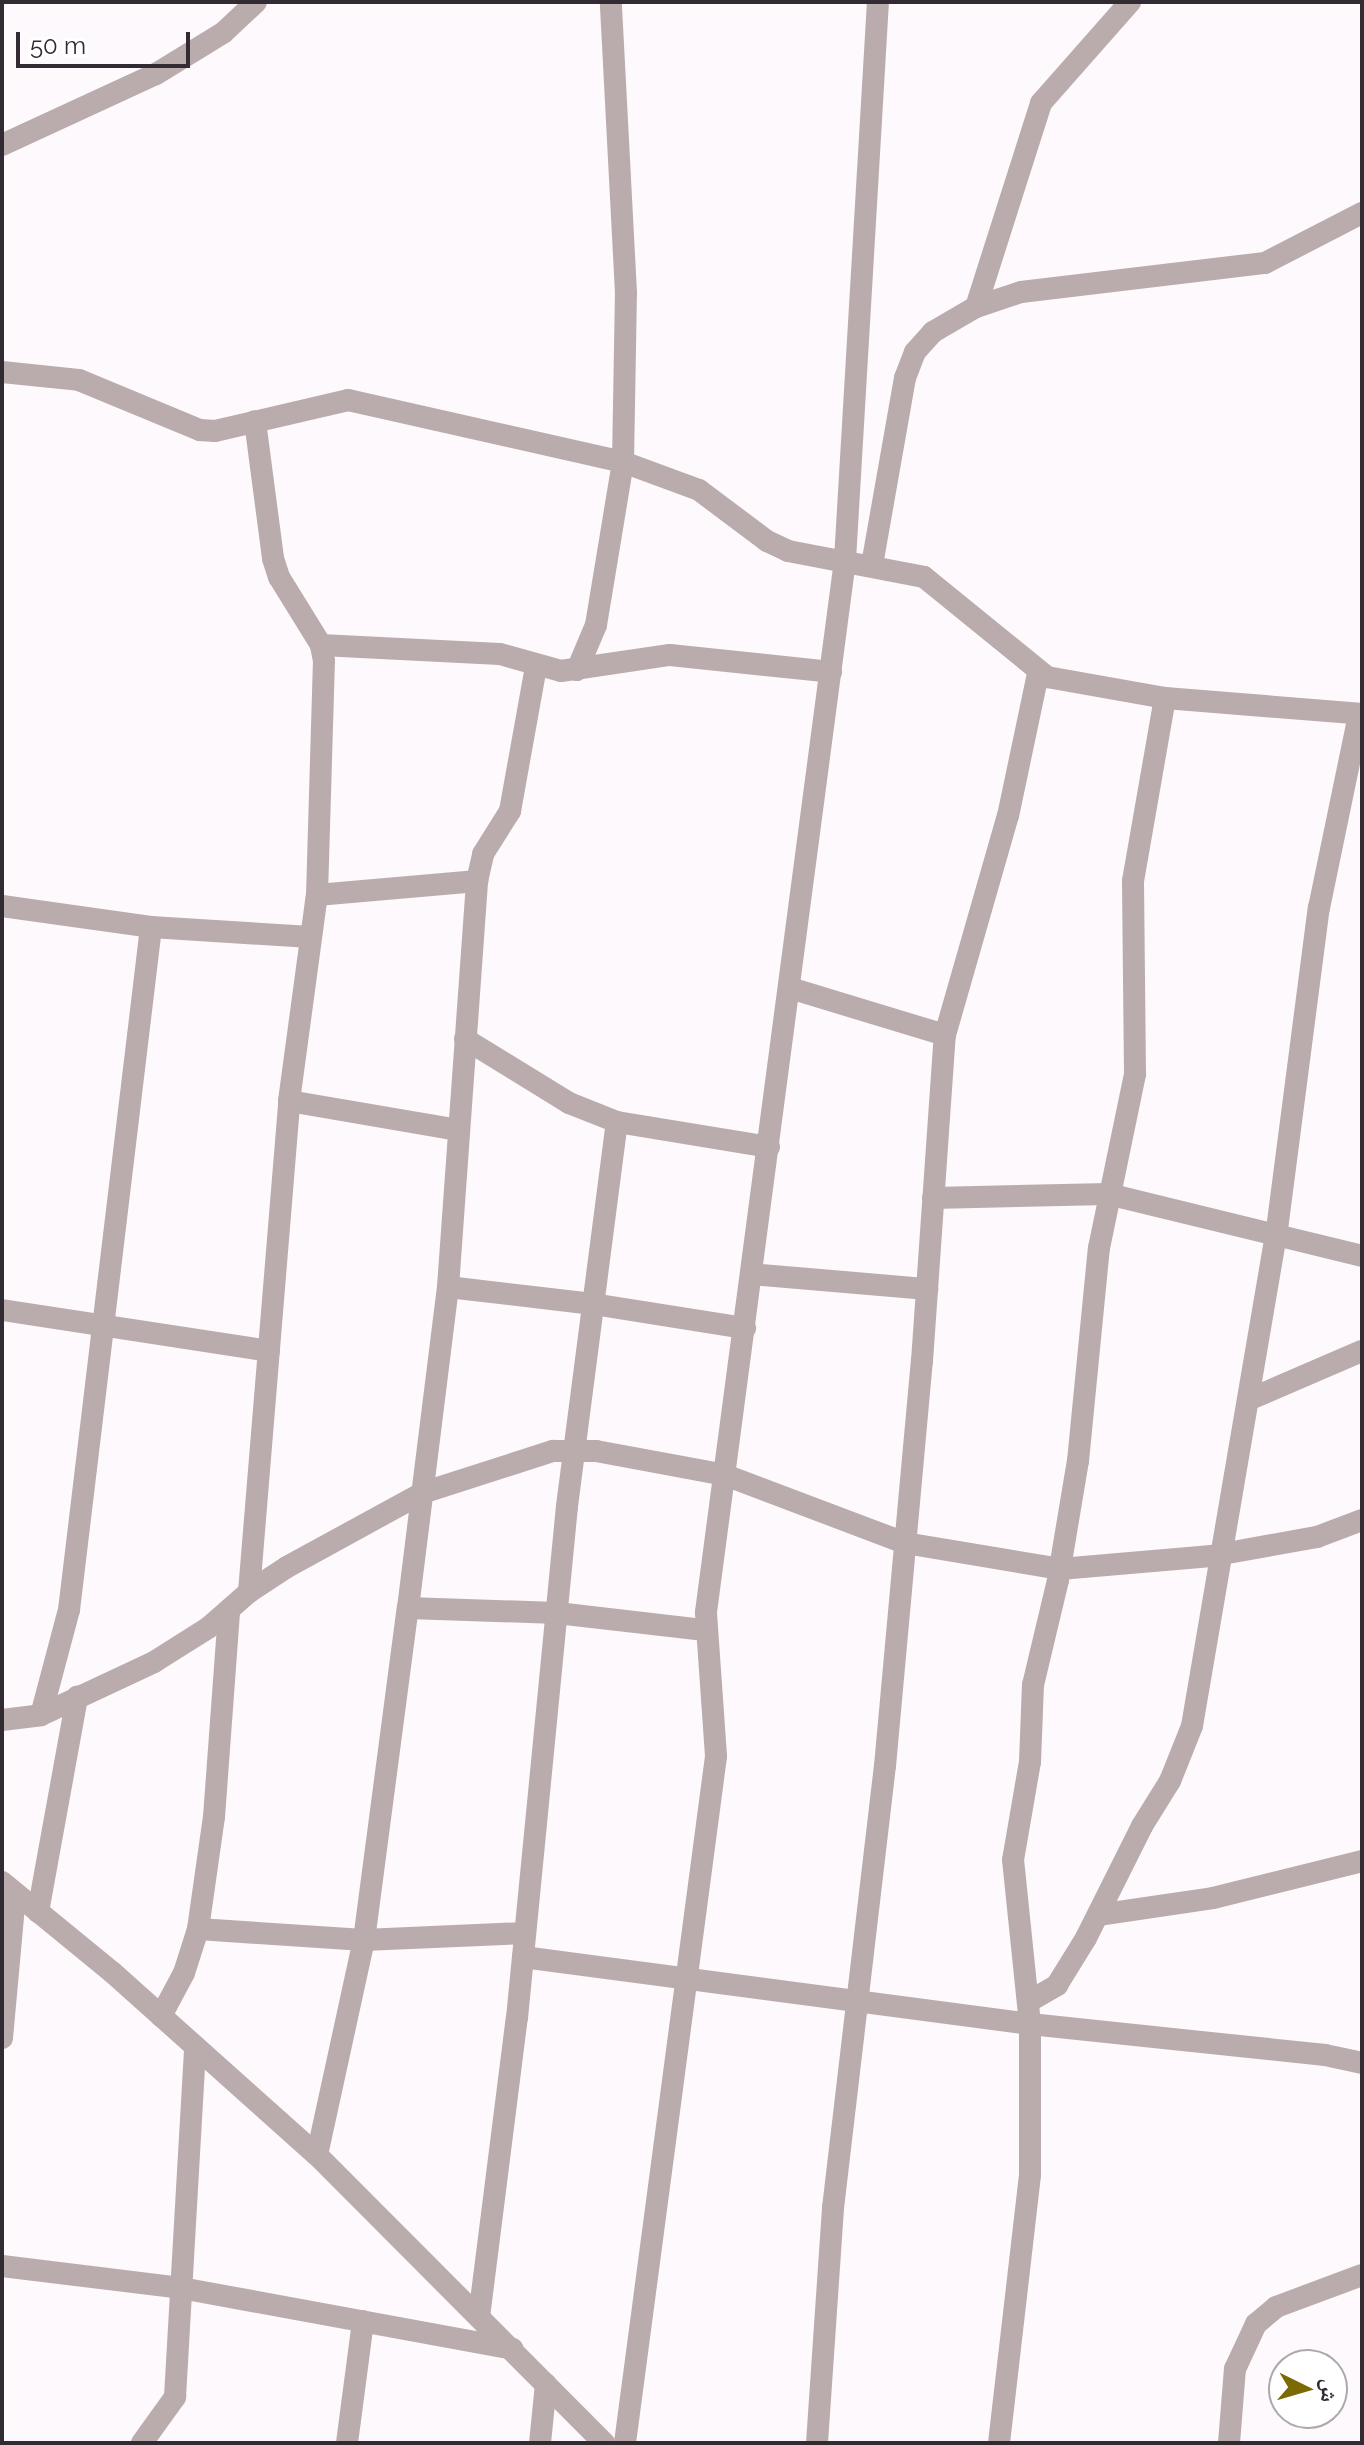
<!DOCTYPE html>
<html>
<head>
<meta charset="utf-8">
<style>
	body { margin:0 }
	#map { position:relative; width:1364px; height:2445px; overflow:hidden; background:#fef9fd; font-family:Raleway,"Noto Naskh Arabic",sans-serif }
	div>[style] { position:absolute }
	.minor>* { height:22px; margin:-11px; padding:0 11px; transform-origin:11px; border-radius:11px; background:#baacac }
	span { translate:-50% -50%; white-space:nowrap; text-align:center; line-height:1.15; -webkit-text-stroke:7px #fff; paint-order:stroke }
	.frame { position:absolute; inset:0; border:4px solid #332b33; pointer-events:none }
	.north { position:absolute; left:1268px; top:2349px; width:80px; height:80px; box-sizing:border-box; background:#fff; border:2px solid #adaaad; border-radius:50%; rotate:95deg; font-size:22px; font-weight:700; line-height:32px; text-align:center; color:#332b33 }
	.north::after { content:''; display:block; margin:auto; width:28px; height:36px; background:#7a6a01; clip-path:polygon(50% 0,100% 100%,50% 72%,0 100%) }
	.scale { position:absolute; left:16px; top:32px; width:174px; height:36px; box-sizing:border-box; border:4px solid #332b33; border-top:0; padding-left:10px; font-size:24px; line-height:28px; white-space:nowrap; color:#332b33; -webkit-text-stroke:6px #fff; paint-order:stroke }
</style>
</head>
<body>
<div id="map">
	<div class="minor">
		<i style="left:2px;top:145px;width:170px;rotate:-24.8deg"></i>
		<i style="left:156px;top:74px;width:79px;rotate:-31.5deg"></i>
		<i style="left:223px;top:33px;width:45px;rotate:-43.2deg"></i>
		<i style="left:976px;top:307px;width:214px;rotate:-72.3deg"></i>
		<i style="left:1041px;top:103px;width:135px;rotate:-48.6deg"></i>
		<i style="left:2px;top:372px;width:77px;rotate:5.9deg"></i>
		<i style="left:79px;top:380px;width:131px;rotate:22.5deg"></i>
		<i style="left:200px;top:430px;width:15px;rotate:4deg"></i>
		<i style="left:215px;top:431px;width:137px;rotate:-13.1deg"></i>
		<i style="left:348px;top:400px;width:282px;rotate:12.7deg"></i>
		<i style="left:623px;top:462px;width:81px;rotate:20.2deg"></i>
		<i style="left:699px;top:490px;width:85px;rotate:36.9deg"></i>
		<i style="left:767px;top:541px;width:23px;rotate:25deg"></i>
		<i style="left:788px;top:551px;width:138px;rotate:10.8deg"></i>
		<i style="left:924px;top:577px;width:159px;rotate:39.1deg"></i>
		<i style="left:1047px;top:677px;width:120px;rotate:10.1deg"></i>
		<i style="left:1165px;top:698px;width:198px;rotate:4.6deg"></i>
		<i style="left:872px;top:565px;width:190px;rotate:-80deg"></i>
		<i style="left:905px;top:378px;width:28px;rotate:-69deg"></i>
		<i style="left:915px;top:352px;width:27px;rotate:-48deg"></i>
		<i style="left:933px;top:332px;width:50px;rotate:-30.2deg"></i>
		<i style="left:976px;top:307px;width:47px;rotate:-18.4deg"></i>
		<i style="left:1021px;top:292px;width:246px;rotate:-6.8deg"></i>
		<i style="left:1265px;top:263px;width:109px;rotate:-27.3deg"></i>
		<i style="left:321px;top:645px;width:179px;rotate:2.9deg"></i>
		<i style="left:500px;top:654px;width:63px;rotate:15.6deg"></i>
		<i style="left:561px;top:671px;width:110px;rotate:-8.4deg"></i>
		<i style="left:670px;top:655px;width:162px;rotate:6deg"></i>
		<i style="left:577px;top:670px;width:49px;rotate:-67.1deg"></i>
		<i style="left:596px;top:625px;width:165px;rotate:-80.6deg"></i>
		<i style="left:623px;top:462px;width:169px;rotate:-89deg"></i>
		<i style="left:626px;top:293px;width:291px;rotate:-93deg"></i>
		<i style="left:317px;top:895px;width:161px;rotate:-5deg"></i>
		<i style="left:2px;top:906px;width:150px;rotate:8deg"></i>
		<i style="left:151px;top:927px;width:160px;rotate:3.6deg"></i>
		<i style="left:790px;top:988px;width:162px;rotate:16.9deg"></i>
		<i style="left:465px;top:1039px;width:122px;rotate:31.6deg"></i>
		<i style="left:569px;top:1103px;width:52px;rotate:21.6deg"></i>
		<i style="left:617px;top:1122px;width:154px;rotate:9.3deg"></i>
		<i style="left:289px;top:1101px;width:171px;rotate:9.7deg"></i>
		<i style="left:933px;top:1198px;width:175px;rotate:-1.3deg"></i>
		<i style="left:1108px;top:1194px;width:261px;rotate:13.7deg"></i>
		<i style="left:751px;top:1274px;width:177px;rotate:4.9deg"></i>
		<i style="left:448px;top:1287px;width:146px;rotate:6.7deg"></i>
		<i style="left:593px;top:1304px;width:154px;rotate:9deg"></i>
		<i style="left:2px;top:1310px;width:270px;rotate:8.7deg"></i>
		<i style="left:1248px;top:1400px;width:124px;rotate:-23.3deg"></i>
		<i style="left:249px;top:1592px;width:493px;rotate:-85.3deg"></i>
		<i style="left:289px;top:1101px;width:208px;rotate:-82.3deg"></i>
		<i style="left:317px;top:895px;width:234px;rotate:-88.3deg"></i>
		<i style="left:324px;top:661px;width:16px;rotate:-101deg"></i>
		<i style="left:321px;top:645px;width:80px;rotate:-121.7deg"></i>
		<i style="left:279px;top:577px;width:20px;rotate:-108deg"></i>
		<i style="left:273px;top:558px;width:138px;rotate:-97.5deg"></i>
		<i style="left:408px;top:1608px;width:149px;rotate:1.9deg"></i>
		<i style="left:557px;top:1613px;width:149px;rotate:6.6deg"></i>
		<i style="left:41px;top:1715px;width:109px;rotate:-75.1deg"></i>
		<i style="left:69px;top:1610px;width:688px;rotate:-83.15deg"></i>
		<i style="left:2px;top:1720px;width:39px;rotate:-7deg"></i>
		<i style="left:41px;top:1715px;width:125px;rotate:-25.1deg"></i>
		<i style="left:154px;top:1662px;width:64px;rotate:-32.2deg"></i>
		<i style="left:208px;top:1628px;width:55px;rotate:-41.3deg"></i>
		<i style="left:249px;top:1592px;width:45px;rotate:-33.3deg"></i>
		<i style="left:287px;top:1567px;width:154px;rotate:-28.7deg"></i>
		<i style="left:422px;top:1493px;width:138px;rotate:-17.8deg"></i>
		<i style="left:553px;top:1451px;width:43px"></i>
		<i style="left:596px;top:1451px;width:131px;rotate:10.5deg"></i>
		<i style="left:725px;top:1475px;width:192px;rotate:20.7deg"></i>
		<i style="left:905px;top:1543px;width:157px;rotate:9.5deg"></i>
		<i style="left:1060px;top:1569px;width:152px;rotate:-4.9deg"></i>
		<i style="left:1211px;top:1556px;width:108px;rotate:-10.2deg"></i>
		<i style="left:1317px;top:1537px;width:48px;rotate:-20.7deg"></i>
		<i style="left:2px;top:1882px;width:142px;rotate:39.3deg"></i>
		<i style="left:112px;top:1972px;width:275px;rotate:41.8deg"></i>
		<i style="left:317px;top:2155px;width:407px;rotate:45.1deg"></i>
		<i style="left:38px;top:1912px;width:219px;rotate:-79.7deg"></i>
		<i style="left:1098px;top:1915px;width:116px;rotate:-8.4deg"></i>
		<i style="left:1213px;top:1898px;width:154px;rotate:-13.9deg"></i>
		<i style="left:198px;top:1929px;width:166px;rotate:3.8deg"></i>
		<i style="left:364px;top:1940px;width:161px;rotate:-2.5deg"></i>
		<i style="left:523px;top:1957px;width:511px;rotate:7.53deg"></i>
		<i style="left:1030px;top:2024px;width:297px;rotate:6deg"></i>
		<i style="left:1325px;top:2055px;width:38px;rotate:12deg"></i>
		<i style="left:1028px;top:2002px;width:34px;rotate:-30deg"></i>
		<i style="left:1057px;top:1985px;width:55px;rotate:-58.3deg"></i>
		<i style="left:1086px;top:1938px;width:125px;rotate:-63.4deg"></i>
		<i style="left:1142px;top:1826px;width:53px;rotate:-58.1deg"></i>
		<i style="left:1170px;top:1781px;width:59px;rotate:-68.2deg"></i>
		<i style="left:1192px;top:1726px;width:496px;rotate:-80.3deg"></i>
		<i style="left:1276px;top:1237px;width:332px;rotate:-82.6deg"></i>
		<i style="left:1319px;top:908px;width:198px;rotate:-78.3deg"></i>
		<i style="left:161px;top:2016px;width:49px;rotate:-61.9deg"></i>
		<i style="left:184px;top:1973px;width:46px;rotate:-72.3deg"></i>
		<i style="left:198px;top:1929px;width:113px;rotate:-81.9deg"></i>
		<i style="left:214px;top:1817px;width:207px;rotate:-85.8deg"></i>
		<i style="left:2px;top:2038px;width:145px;rotate:-84.8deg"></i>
		<i style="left:317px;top:2155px;width:220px;rotate:-77.7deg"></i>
		<i style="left:364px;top:1940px;width:335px;rotate:-82.5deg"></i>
		<i style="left:408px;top:1608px;width:323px;rotate:-82.9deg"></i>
		<i style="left:448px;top:1287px;width:407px;rotate:-85.9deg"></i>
		<i style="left:477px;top:881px;width:28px;rotate:-77deg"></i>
		<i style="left:483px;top:854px;width:51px;rotate:-57.9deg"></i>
		<i style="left:510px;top:811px;width:147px;rotate:-79.8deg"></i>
		<i style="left:2px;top:2266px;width:180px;rotate:7deg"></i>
		<i style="left:181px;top:2288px;width:337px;rotate:10.4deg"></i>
		<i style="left:479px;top:2317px;width:301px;rotate:-82.8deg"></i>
		<i style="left:517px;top:2018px;width:514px;rotate:-84.42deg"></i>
		<i style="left:567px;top:1506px;width:387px;rotate:-82.6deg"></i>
		<i style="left:142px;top:2443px;width:57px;rotate:-54.3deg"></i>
		<i style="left:175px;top:2397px;width:351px;rotate:-86.7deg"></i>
		<i style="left:347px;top:2443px;width:123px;rotate:-82.5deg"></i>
		<i style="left:540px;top:2443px;width:59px;rotate:-84.2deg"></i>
		<i style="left:625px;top:2443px;width:693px;rotate:-82.45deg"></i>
		<i style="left:716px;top:1756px;width:144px;rotate:-94deg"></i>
		<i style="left:706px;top:1612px;width:1061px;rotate:-82.47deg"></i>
		<i style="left:845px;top:560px;width:559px;rotate:-86.62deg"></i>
		<i style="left:817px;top:2443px;width:236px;rotate:-86.1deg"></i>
		<i style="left:833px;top:2208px;width:445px;rotate:-83.3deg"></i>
		<i style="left:885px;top:1766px;width:407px;rotate:-84.8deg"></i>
		<i style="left:922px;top:1361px;width:327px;rotate:-86deg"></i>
		<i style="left:945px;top:1035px;width:228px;rotate:-74deg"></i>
		<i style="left:1008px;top:816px;width:145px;rotate:-78.1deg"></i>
		<i style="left:999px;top:2443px;width:270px;rotate:-83.4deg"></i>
		<i style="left:1030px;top:2175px;width:151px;rotate:-90deg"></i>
		<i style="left:1030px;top:2024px;width:165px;rotate:-95.9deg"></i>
		<i style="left:1013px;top:1860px;width:99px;rotate:-80.2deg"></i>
		<i style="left:1030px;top:1762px;width:77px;rotate:-87.8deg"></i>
		<i style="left:1033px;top:1685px;width:108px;rotate:-76.6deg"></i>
		<i style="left:1058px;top:1580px;width:121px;rotate:-80.5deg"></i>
		<i style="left:1078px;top:1461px;width:214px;rotate:-84.4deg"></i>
		<i style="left:1099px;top:1248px;width:178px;rotate:-78.3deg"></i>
		<i style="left:1135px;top:1074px;width:193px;rotate:-90.6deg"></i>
		<i style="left:1133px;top:881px;width:186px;rotate:-80.1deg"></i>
		<i style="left:1229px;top:2443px;width:74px;rotate:-85.4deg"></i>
		<i style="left:1235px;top:2369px;width:50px;rotate:-65deg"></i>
		<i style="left:1256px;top:2324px;width:26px;rotate:-40deg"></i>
		<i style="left:1276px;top:2307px;width:92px;rotate:-20.4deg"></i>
	</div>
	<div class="frame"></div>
	<div class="north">ش</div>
	<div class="scale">50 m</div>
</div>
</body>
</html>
